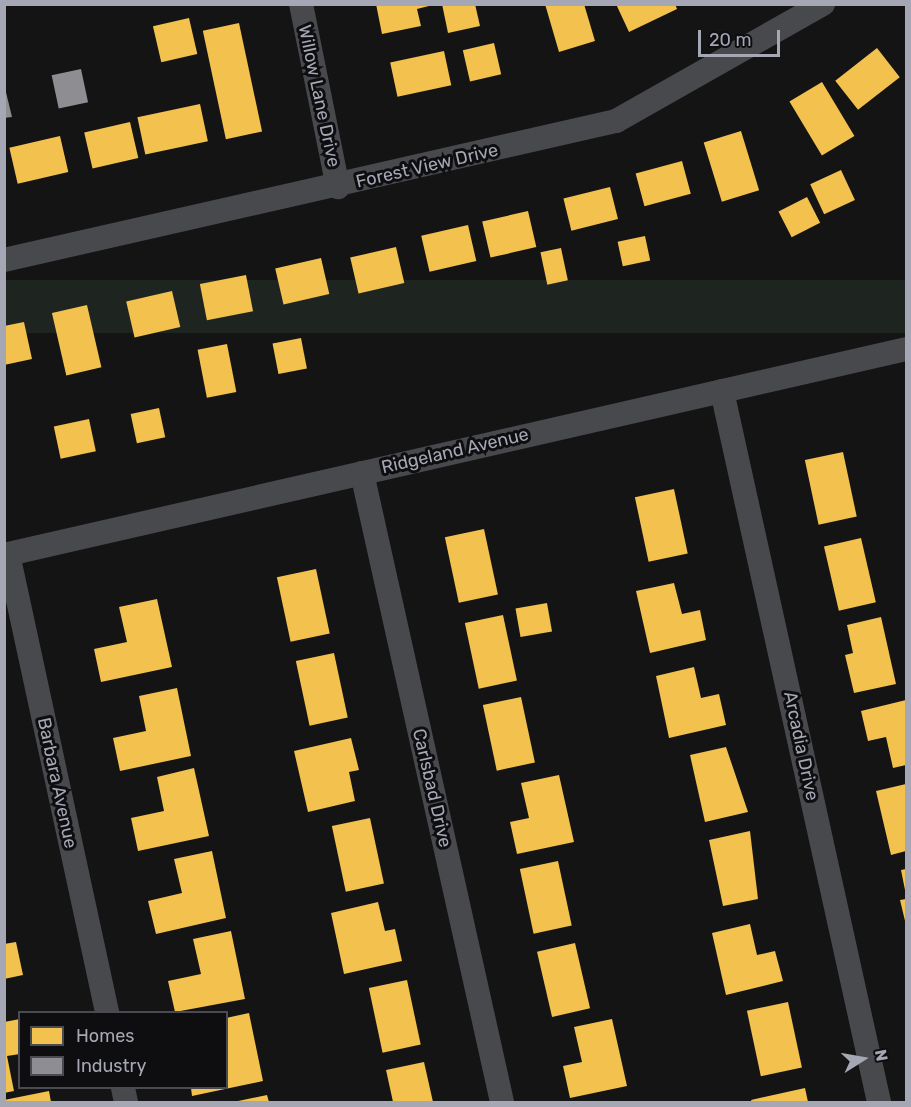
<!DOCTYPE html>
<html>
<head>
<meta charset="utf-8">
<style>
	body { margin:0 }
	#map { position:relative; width:911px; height:1107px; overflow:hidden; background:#141414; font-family:Rubik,sans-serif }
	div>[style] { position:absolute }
	.green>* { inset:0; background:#1e241f; transform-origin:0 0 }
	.homes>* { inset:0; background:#f2c14e; transform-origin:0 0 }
	.industry>* { inset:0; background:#8d8d92; transform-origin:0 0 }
	.street>* { height:24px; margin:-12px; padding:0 12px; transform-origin:12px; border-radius:12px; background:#48494d }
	span { translate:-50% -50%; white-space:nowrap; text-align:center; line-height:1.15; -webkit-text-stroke:6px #0e0e10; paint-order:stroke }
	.street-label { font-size:18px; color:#a5a7b5 }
	.frame { position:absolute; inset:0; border:6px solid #a5a7b5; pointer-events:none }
	.legend { position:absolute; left:18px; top:1011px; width:210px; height:78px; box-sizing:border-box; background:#0e0e10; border:2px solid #4a4b52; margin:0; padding:8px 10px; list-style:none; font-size:18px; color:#a5a7b5 }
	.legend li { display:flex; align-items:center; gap:12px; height:30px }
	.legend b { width:30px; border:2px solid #4a4b52 }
	.north { position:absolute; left:833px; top:1029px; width:60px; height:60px; -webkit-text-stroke:4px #0e0e10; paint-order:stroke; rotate:79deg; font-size:16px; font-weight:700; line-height:24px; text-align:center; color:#a5a7b5 }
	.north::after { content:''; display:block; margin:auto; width:21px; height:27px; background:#a5a7b5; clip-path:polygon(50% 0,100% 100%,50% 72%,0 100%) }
	.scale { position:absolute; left:698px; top:30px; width:82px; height:27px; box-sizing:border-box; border:3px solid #a5a7b5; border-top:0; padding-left:8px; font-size:18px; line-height:21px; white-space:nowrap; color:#a5a7b5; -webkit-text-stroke:4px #0e0e10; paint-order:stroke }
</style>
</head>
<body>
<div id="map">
	<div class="green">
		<i style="left:906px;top:280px;width:53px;height:923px;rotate:90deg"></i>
	</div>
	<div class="homes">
		<i style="clip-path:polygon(376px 4px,433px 4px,433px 5px,417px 9px,421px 26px,382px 34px)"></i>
		<i style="clip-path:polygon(442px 4px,475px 4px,480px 26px,448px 33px)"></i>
		<i style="clip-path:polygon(545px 4px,584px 4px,595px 41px,559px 52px)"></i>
		<i style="clip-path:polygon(616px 4px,675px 4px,677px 9px,629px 32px)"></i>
		<i style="left:189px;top:18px;width:37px;height:37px;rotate:77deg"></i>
		<i style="left:239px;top:23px;width:111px;height:37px;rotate:78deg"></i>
		<i style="left:494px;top:43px;width:32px;height:32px;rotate:77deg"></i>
		<i style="left:877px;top:48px;width:37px;height:53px;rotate:52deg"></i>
		<i style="left:444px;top:51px;width:35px;height:55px;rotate:78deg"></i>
		<i style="left:822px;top:82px;width:63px;height:38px;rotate:59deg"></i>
		<i style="left:200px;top:104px;width:38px;height:64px;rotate:78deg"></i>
		<i style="left:130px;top:122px;width:37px;height:47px;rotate:77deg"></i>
		<i style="left:741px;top:131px;width:62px;height:39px;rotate:73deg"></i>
		<i style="left:60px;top:136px;width:37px;height:52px;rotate:77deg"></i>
		<i style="left:682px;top:161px;width:34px;height:48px;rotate:75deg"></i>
		<i style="left:841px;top:170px;width:33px;height:34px;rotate:65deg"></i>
		<i style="left:610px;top:187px;width:33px;height:48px;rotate:76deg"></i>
		<i style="left:807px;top:197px;width:29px;height:32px;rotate:63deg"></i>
		<i style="left:528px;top:211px;width:37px;height:47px;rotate:77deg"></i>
		<i style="left:468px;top:225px;width:37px;height:48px;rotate:77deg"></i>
		<i style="left:645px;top:236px;width:25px;height:28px;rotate:78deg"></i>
		<i style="left:396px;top:247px;width:37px;height:47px;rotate:77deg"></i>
		<i style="left:561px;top:248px;width:33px;height:21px;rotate:78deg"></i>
		<i style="left:321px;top:258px;width:37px;height:47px;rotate:77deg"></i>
		<i style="left:246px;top:275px;width:37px;height:47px;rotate:79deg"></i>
		<i style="left:172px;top:291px;width:37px;height:47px;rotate:77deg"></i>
		<i style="left:87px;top:305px;width:64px;height:36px;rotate:77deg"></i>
		<i style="clip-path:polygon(24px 322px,32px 359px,4px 365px,4px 326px)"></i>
		<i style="left:301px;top:338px;width:31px;height:29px;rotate:79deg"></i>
		<i style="left:227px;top:344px;width:49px;height:30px;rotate:79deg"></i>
		<i style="left:159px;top:408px;width:30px;height:29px;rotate:78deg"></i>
		<i style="left:89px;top:419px;width:33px;height:36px;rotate:78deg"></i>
		<i style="left:843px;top:452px;width:66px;height:39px;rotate:78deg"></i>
		<i style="left:674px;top:489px;width:66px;height:40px;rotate:78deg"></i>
		<i style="left:484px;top:529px;width:67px;height:40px;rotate:78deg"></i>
		<i style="left:861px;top:538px;width:66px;height:38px;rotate:77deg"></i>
		<i style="left:316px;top:569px;width:66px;height:40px;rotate:78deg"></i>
		<i style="clip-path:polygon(674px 583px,682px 614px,700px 610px,706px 640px,650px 653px,636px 591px)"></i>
		<i style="clip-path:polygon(157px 599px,172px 667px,101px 682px,94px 649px,127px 642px,119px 607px)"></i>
		<i style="left:547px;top:603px;width:29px;height:32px;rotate:80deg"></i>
		<i style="left:503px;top:615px;width:67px;height:39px;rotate:78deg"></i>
		<i style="clip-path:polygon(881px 617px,896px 684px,854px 693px,845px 655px,853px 653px,847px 625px)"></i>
		<i style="left:334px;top:653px;width:66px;height:39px;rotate:78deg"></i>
		<i style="clip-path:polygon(694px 667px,701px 698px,719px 694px,726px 725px,669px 738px,656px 676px)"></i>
		<i style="clip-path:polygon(177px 688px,191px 756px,120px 771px,113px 738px,146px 731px,139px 696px)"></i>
		<i style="left:521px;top:697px;width:67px;height:39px;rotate:78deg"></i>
		<i style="clip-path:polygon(906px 700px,906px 765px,893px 768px,886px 737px,868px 741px,861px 711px)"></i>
		<i style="clip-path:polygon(351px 738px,359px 770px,349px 772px,355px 801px,308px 812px,294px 751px)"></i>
		<i style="clip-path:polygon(726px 747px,748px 812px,705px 822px,690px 755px)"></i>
		<i style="clip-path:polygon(194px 768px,209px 836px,138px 851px,131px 818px,164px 811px,157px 777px)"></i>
		<i style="clip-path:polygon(559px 775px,574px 842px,517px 854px,510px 822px,529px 818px,521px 783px)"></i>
		<i style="clip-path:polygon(906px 784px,906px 851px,891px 855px,876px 791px)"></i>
		<i style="left:370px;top:818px;width:67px;height:39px;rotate:78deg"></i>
		<i style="clip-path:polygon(750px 831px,758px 899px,723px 906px,709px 840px)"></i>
		<i style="clip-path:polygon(212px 851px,226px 918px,156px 934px,148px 901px,182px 893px,174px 859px)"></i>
		<i style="left:558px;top:861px;width:66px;height:39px;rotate:78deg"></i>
		<i style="clip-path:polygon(906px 869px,906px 890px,905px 890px,901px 870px)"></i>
		<i style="clip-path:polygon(906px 899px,906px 925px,900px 900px)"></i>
		<i style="clip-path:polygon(378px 902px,385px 931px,395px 929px,402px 961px,344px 974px,331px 913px)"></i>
		<i style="clip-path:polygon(750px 924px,757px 955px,775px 951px,783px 981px,726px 995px,712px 933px)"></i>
		<i style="clip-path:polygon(231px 931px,245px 999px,175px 1012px,168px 981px,201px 974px,193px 939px)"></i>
		<i style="clip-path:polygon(16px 942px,23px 975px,4px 979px,4px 944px)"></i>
		<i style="left:575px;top:943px;width:67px;height:39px;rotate:77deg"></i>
		<i style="left:407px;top:980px;width:66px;height:39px;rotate:78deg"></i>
		<i style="left:788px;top:1002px;width:67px;height:42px;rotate:78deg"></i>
		<i style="clip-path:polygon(249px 1013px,263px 1081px,192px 1096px,191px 1088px,226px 1088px,226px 1018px)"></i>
		<i style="clip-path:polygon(20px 1019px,20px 1054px,7px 1056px,14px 1091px,4px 1093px,4px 1022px)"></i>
		<i style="clip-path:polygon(612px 1019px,627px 1086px,570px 1098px,563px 1066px,582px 1062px,574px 1027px)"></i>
		<i style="clip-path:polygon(424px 1062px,433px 1102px,393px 1102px,386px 1070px)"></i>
		<i style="clip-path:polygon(805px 1088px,808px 1102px,752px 1102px,751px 1100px)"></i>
		<i style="clip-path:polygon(49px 1091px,51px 1102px,4px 1102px,4px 1100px)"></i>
		<i style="clip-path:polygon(267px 1095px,269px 1102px,238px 1102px,238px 1101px)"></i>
	</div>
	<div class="industry">
		<i style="left:81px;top:69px;width:34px;height:30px;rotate:78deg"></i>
		<i style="clip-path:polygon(4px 84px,12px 117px,4px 118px)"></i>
	</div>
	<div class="street">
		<i style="left:301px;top:4px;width:187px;rotate:78.6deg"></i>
		<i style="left:4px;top:260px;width:628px;rotate:-12.8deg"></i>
		<i style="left:616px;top:121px;width:238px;rotate:-29.5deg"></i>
		<i style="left:722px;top:391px;width:728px;rotate:77.55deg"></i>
		<i style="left:362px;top:473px;width:644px;rotate:77.45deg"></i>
		<i style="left:8px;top:554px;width:469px;rotate:77.8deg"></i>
		<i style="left:4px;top:555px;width:925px;rotate:-12.86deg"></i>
		<i style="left:123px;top:1088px;width:14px;rotate:78deg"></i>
	</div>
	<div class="street-label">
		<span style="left:319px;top:96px;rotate:78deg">Willow Lane Drive</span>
		<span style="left:427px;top:166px;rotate:-13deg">Forest View Drive</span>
		<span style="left:455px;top:451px;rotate:-13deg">Ridgeland Avenue</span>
		<span style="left:801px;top:746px;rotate:78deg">Arcadia Drive</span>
		<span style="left:57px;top:783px;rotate:78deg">Barbara Avenue</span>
		<span style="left:432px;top:788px;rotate:77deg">Carlsbad Drive</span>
	</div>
	<div class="frame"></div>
	<ul class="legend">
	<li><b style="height:16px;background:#f2c14e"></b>Homes</li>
	<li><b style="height:16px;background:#8d8d92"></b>Industry</li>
	</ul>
	<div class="north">N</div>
	<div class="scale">20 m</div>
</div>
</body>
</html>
